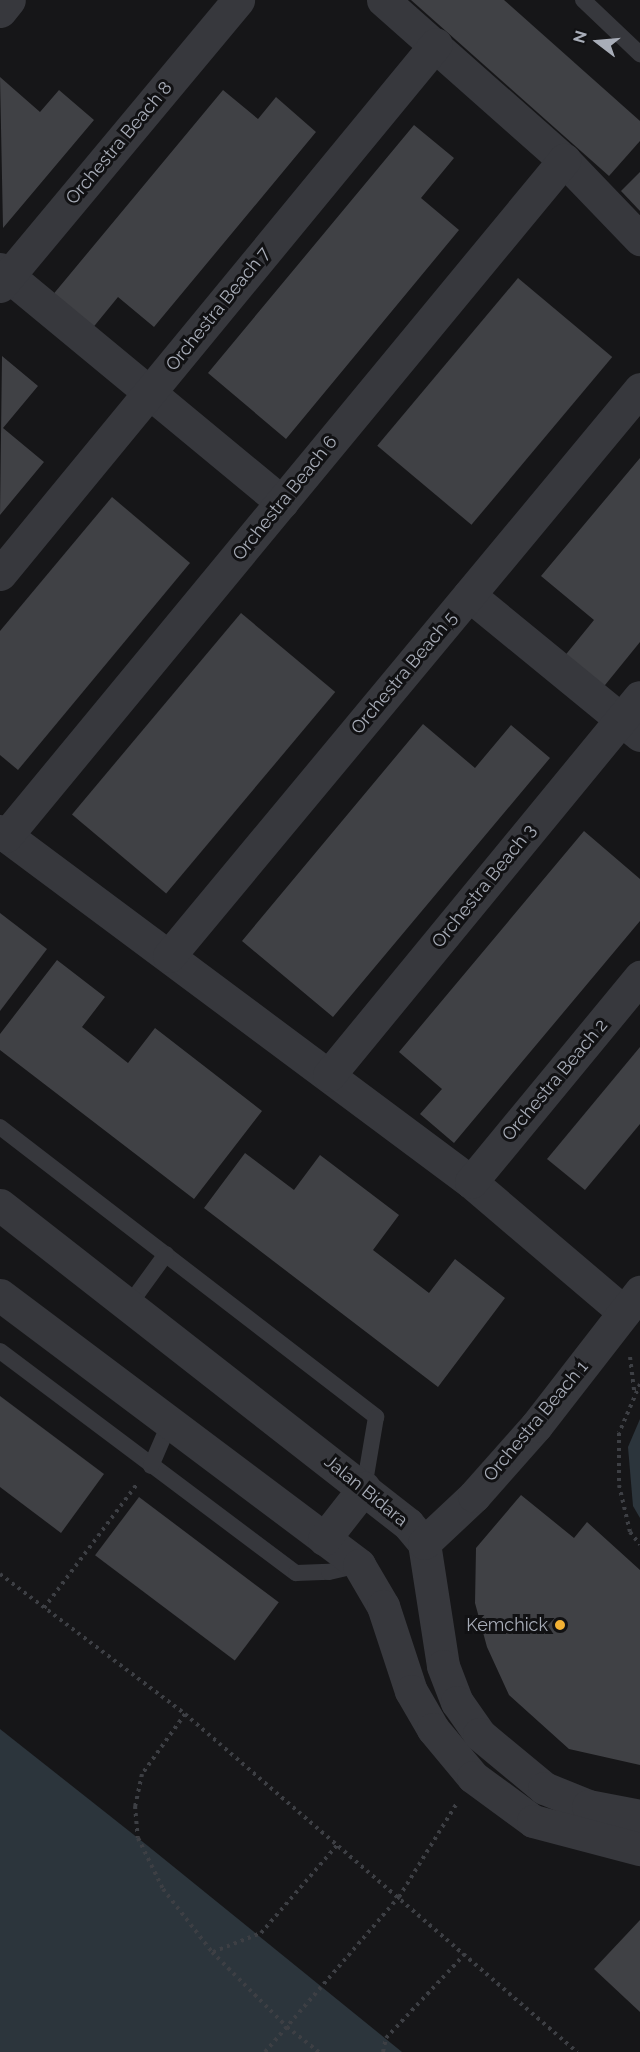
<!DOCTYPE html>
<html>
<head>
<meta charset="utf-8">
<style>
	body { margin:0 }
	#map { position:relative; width:640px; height:2052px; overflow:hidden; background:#161618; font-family:Raleway,sans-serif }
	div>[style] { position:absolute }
	.water>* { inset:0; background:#2c353c }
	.building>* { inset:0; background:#404145; transform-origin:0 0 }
	.path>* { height:4px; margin-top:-2px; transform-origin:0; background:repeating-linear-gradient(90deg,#3d3f44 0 3px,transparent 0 7.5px) }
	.lane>* { height:16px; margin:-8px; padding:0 8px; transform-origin:8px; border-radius:8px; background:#37383d }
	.street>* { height:33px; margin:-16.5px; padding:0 16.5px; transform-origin:16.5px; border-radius:16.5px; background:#37383d }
	.dots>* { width:16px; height:16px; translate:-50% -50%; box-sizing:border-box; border:3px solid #111113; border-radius:50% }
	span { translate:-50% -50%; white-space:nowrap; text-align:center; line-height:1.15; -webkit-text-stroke:6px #111113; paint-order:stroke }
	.street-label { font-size:18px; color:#a8adb8 }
	.poi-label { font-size:18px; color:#a8adb8 }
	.right { translate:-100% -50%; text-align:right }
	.north { position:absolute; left:568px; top:12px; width:60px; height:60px; -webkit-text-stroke:4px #111113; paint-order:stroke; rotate:286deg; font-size:16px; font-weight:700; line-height:24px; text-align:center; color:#a8adb8 }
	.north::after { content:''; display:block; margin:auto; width:21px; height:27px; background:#a8adb8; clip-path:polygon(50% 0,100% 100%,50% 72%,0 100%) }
</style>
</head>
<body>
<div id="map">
	<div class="water">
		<i style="clip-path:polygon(640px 1419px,640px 1518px,633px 1506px,628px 1447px)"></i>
		<i style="clip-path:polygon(0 1729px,148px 1846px,402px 2052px,0 2052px)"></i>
	</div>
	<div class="building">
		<i style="clip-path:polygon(411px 0,504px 0,640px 121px,640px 141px,609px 176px)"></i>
		<i style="clip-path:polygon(0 77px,40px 112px,59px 90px,94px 120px,3px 228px)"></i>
		<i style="clip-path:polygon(223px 90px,258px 119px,276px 97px,316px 132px,154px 327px,118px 297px,91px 330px,51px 297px)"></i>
		<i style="clip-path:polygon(414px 125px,454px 158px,421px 198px,459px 230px,286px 439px,208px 373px)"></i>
		<i style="clip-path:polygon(640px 172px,640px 211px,621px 191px)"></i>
		<i style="left:518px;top:278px;width:123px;height:219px;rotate:40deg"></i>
		<i style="clip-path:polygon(2px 356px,38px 386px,3px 428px,44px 462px,0 515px)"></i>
		<i style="clip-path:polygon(640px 458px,640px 642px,601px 690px,563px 658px,594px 620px,541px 576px)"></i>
		<i style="clip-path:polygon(112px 497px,190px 563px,18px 770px,0 755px,0 631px)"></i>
		<i style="left:241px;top:613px;width:123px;height:263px;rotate:40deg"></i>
		<i style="clip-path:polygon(423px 724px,475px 768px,511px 725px,550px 758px,333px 1017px,242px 941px)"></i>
		<i style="clip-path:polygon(584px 831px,640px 879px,640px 921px,454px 1143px,420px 1114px,442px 1089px,399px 1052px)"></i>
		<i style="clip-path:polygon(0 913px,47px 949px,0 1011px)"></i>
		<i style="clip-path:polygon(57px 960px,105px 997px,82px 1027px,128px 1063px,155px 1028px,262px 1111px,194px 1199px,0 1050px,0 1034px)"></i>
		<i style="clip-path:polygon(640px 1047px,640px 1124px,585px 1190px,547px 1159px)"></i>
		<i style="clip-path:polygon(245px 1153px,294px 1190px,320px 1155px,399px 1215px,373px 1250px,429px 1293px,455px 1259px,505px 1298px,438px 1387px,204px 1208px)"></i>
		<i style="clip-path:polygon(0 1396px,104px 1474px,61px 1533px,0 1487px)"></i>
		<i style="clip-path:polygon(521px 1495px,574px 1538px,587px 1522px,640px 1570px,640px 1765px,569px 1749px,509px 1695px,487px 1647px,475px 1603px,476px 1548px)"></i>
		<i style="left:139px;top:1497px;width:175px;height:73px;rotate:37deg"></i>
		<i style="clip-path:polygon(640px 1920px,640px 2012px,594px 1969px)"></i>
	</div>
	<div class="path">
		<i style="left:630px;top:1357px;width:34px;rotate:83deg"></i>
		<i style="left:640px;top:1384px;width:53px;rotate:113.2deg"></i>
		<i style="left:619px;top:1433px;width:52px;rotate:90deg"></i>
		<i style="left:619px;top:1485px;width:48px;rotate:76.8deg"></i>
		<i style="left:630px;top:1532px;width:16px;rotate:52deg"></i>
		<i style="left:0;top:1574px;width:232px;rotate:37.1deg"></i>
		<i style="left:185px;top:1714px;width:518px;rotate:40.77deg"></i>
		<i style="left:44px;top:1608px;width:155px;rotate:-53.1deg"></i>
		<i style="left:185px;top:1714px;width:74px;rotate:125.6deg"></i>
		<i style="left:142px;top:1774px;width:33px;rotate:102deg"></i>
		<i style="left:135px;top:1806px;width:32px;rotate:85deg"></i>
		<i style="left:138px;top:1838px;width:57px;rotate:63.9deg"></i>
		<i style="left:163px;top:1889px;width:80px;rotate:52.1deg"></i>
		<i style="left:212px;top:1952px;width:106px;rotate:45deg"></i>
		<i style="left:287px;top:2027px;width:41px;rotate:38deg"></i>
		<i style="left:213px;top:1952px;width:52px;rotate:-21.6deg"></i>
		<i style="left:261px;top:1933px;width:119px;rotate:-49.1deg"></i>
		<i style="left:265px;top:2052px;width:205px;rotate:-49.2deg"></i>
		<i style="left:399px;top:1897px;width:110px;rotate:-58.3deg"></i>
		<i style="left:383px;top:2052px;width:14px;rotate:-78deg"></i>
		<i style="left:386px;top:2038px;width:115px;rotate:-46.8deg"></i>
	</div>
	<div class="lane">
		<i style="left:583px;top:0;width:79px;rotate:43.5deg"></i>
		<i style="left:0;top:1127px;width:475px;rotate:37.6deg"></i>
		<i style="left:376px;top:1417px;width:72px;rotate:99.6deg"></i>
		<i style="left:129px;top:1305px;width:63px;rotate:-54deg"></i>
		<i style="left:0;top:1351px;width:370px;rotate:36.9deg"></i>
		<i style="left:296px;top:1573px;width:33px;rotate:-2deg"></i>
		<i style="left:329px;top:1572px;width:31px;rotate:-13deg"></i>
		<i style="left:151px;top:1466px;width:48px;rotate:-66.6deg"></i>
	</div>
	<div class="street">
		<i style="left:383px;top:0;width:242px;rotate:41.5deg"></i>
		<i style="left:564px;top:160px;width:110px;rotate:46.1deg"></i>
		<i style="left:0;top:11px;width:14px;rotate:-51deg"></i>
		<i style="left:0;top:269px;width:366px;rotate:39.6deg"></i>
		<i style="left:0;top:286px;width:372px;rotate:-50.2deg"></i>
		<i style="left:0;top:574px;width:686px;rotate:-50.56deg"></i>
		<i style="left:469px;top:595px;width:221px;rotate:39.3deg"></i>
		<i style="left:0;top:831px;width:587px;rotate:36.69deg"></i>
		<i style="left:471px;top:1182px;width:201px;rotate:40.4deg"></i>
		<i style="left:6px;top:836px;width:877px;rotate:-50.46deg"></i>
		<i style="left:169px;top:956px;width:737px;rotate:-50.28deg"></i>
		<i style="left:329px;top:1075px;width:489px;rotate:-50.6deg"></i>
		<i style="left:471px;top:1182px;width:266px;rotate:-50.5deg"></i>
		<i style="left:0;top:1205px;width:518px;rotate:38.02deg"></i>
		<i style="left:408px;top:1524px;width:25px;rotate:50deg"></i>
		<i style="left:424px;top:1543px;width:124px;rotate:81.2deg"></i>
		<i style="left:443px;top:1666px;width:39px;rotate:69deg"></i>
		<i style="left:457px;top:1702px;width:39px;rotate:55deg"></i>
		<i style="left:479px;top:1734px;width:85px;rotate:39.7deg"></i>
		<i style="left:544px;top:1788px;width:48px;rotate:22.2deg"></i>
		<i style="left:588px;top:1806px;width:53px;rotate:10.9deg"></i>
		<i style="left:0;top:1295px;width:449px;rotate:36.9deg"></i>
		<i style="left:359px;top:1565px;width:48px;rotate:59.7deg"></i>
		<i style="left:383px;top:1606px;width:89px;rotate:71.8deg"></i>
		<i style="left:411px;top:1691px;width:44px;rotate:59.9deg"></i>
		<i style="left:433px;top:1729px;width:62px;rotate:50.2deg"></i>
		<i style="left:473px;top:1777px;width:74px;rotate:36.3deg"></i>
		<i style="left:533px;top:1821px;width:111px;rotate:14.7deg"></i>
		<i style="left:324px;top:1539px;width:65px;rotate:-51.9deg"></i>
		<i style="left:424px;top:1543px;width:69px;rotate:-43.2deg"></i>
		<i style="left:474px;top:1496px;width:94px;rotate:-48.5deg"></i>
		<i style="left:536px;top:1426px;width:170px;rotate:-52.2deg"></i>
	</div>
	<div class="dots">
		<i style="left:560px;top:1625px;background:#f2b134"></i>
	</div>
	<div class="street-label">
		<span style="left:119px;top:143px;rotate:-50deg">Orchestra Beach 8</span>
		<span style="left:218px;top:309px;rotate:-51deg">Orchestra Beach 7</span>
		<span style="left:285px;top:498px;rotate:-51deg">Orchestra Beach 6</span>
		<span style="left:404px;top:673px;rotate:-50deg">Orchestra Beach 5</span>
		<span style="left:484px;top:886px;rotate:-51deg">Orchestra Beach 3</span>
		<span style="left:555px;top:1080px;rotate:-50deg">Orchestra Beach 2</span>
		<span style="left:536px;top:1421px;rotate:-50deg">Orchestra Beach 1</span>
		<span style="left:366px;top:1491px;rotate:39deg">Jalan Bidara</span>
	</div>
	<div class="poi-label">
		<span class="right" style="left:548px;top:1625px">Kemchick</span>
	</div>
	<div class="north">N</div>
</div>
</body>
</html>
